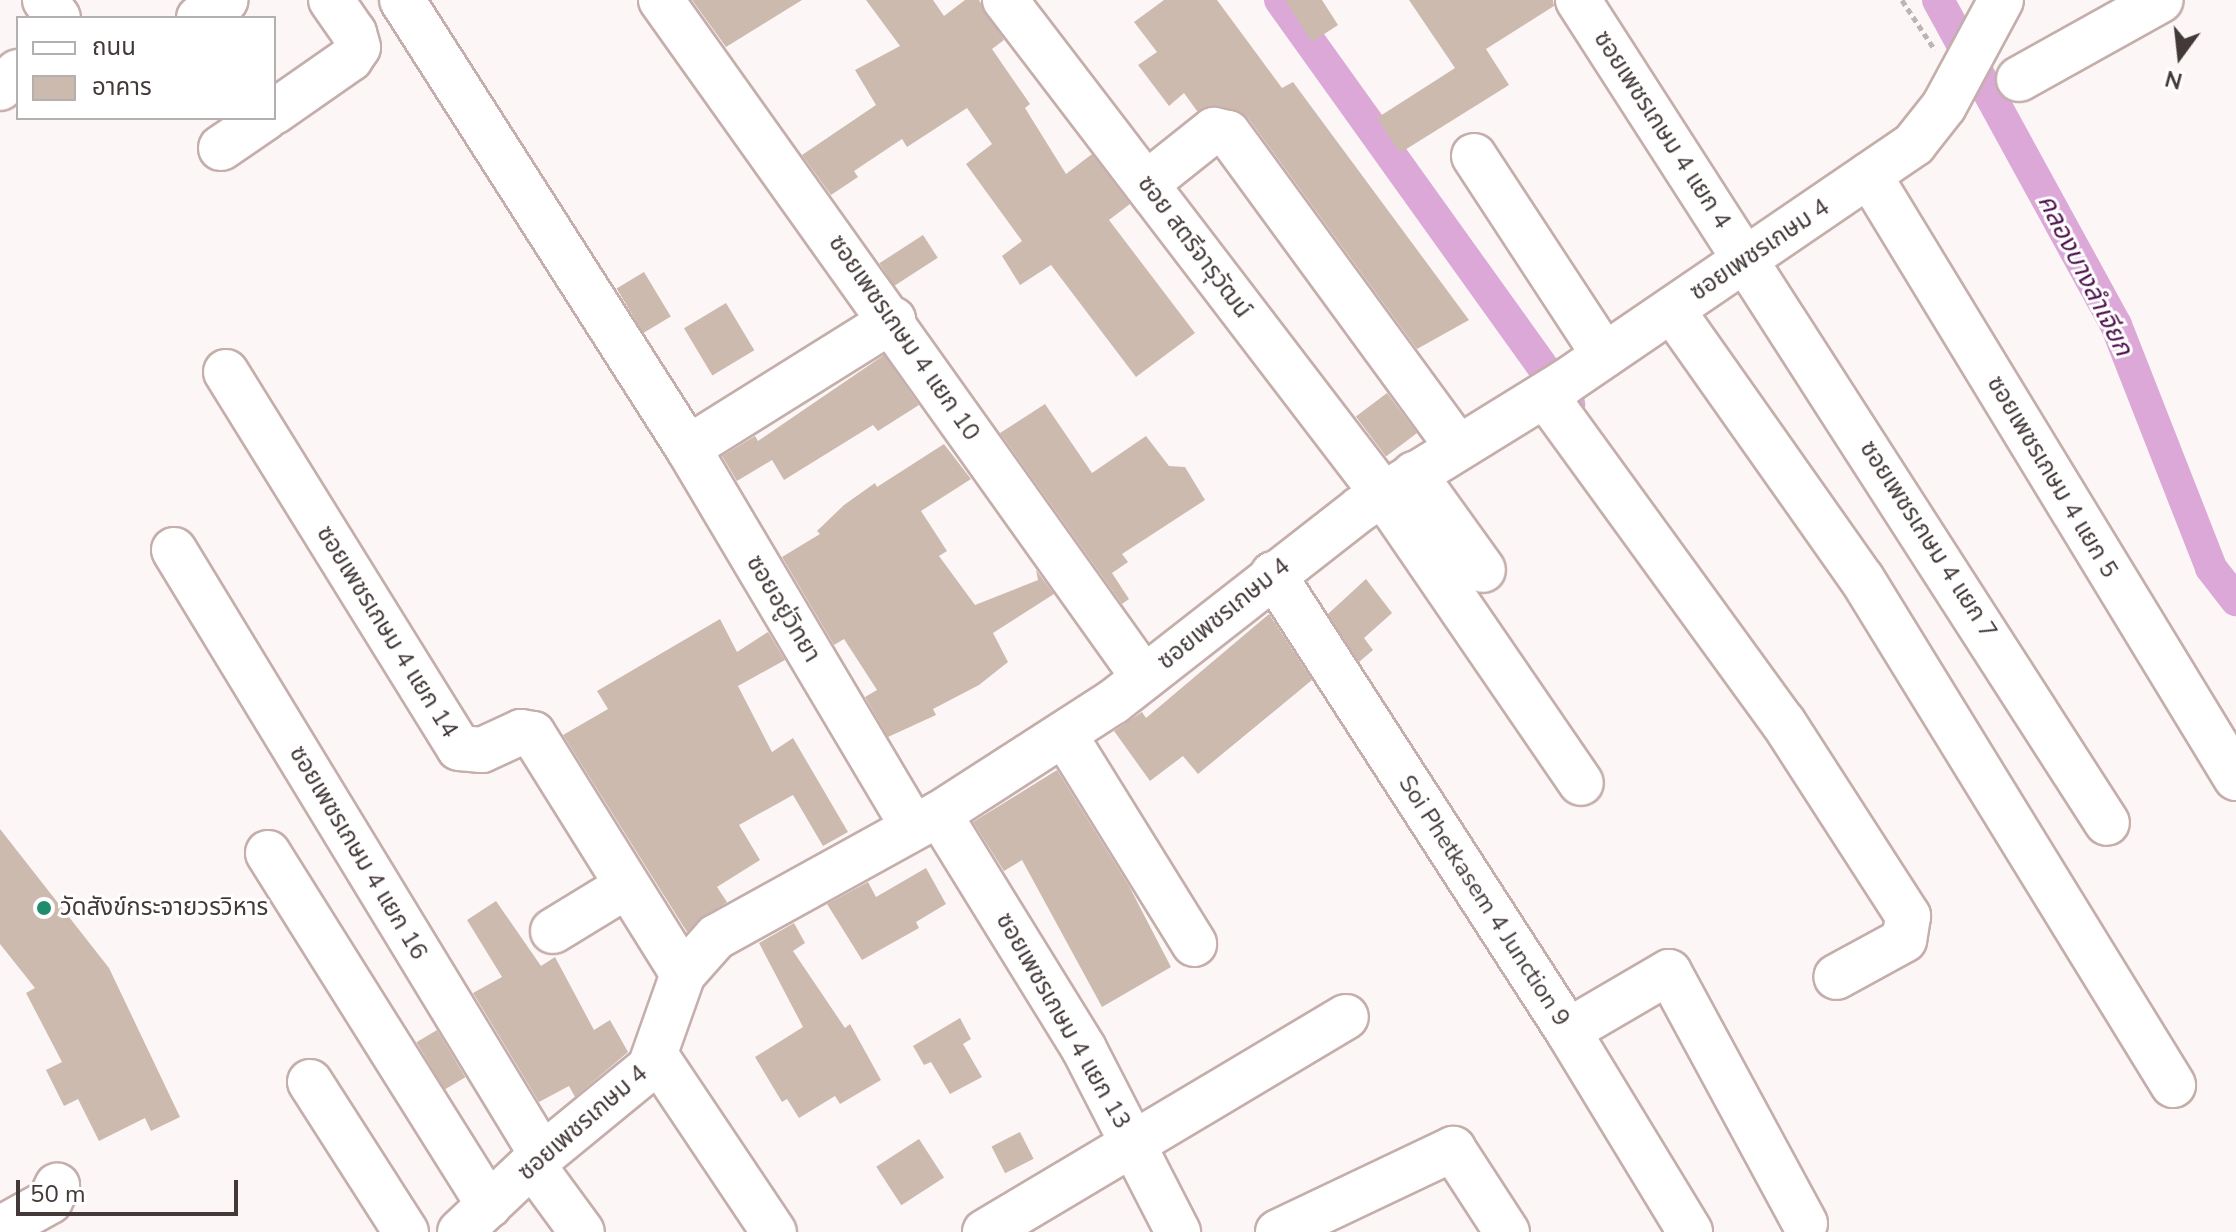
<!DOCTYPE html>
<html>
<head>
<meta charset="utf-8">
<style>
	body { margin:0 }
	#map { position:relative; width:2236px; height:1232px; overflow:hidden; background:#fcf7f6; font-family:"Nunito Sans","Noto Sans Thai",sans-serif }
	div>[style] { position:absolute }
	.canal>* { height:32px; margin:-16px; padding:0 16px; transform-origin:16px; border-radius:16px; background:#dba8d8 }
	.building>* { inset:0; background:#cdbaae; transform-origin:0 0 }
	.path>* { height:5px; margin-top:-2.5px; transform-origin:0; background:repeating-linear-gradient(90deg,#bbb5b4 0 6px,transparent 0 10px) }
	.roads { filter:drop-shadow(2px 0 #c5aeab) drop-shadow(-2px 0 #c5aeab) drop-shadow(0 2px #c5aeab) drop-shadow(0 -2px #c5aeab) }
	.minor>* { height:44px; margin:-22px; padding:0 22px; transform-origin:22px; border-radius:22px; background:#fff }
	.dots>* { width:22px; height:22px; translate:-50% -50%; box-sizing:border-box; border:4px solid #fff; border-radius:50% }
	span { translate:-50% -50%; white-space:nowrap; text-align:center; line-height:1.15; -webkit-text-stroke:6px #fff; paint-order:stroke }
	.street-label { font-size:24px; color:#433938 }
	.poi-label { font-size:24px; color:#433938 }
	.left { translate:0 -50%; text-align:left }
	.water-label { font-size:26px; color:#4e124d; font-style:italic }
	.legend { position:absolute; left:16px; top:16px; width:260px; height:104px; box-sizing:border-box; background:#fff; border:2px solid #b4b0af; margin:0; padding:10px 14px; list-style:none; font-size:24px; color:#433938 }
	.legend li { display:flex; align-items:center; gap:16px; height:40px }
	.legend b { width:40px; border:2px solid #b4b0af }
	.north { position:absolute; left:2140px; top:16px; width:80px; height:80px; -webkit-text-stroke:6px #fff; paint-order:stroke; rotate:195deg; font-size:22px; font-weight:700; line-height:32px; text-align:center; color:#433938 }
	.north::after { content:''; display:block; margin:auto; width:28px; height:36px; background:#433938; clip-path:polygon(50% 0,100% 100%,50% 72%,0 100%) }
	.scale { position:absolute; left:16px; top:1180px; width:222px; height:36px; box-sizing:border-box; border:4px solid #433938; border-top:0; padding-left:10px; font-size:24px; line-height:28px; white-space:nowrap; color:#433938; -webkit-text-stroke:6px #fff; paint-order:stroke }
</style>
</head>
<body>
<div id="map">
	<div class="canal">
		<i style="left:1280px;top:0;width:497px;rotate:54.4deg"></i>
		<i style="left:1938px;top:0;width:371px;rotate:61.3deg"></i>
		<i style="left:2116px;top:325px;width:261px;rotate:68.6deg"></i>
		<i style="left:2211px;top:568px;width:41px;rotate:52deg"></i>
	</div>
	<div class="building">
		<i style="clip-path:polygon(692px 0,802px 0,726px 47px)"></i>
		<i style="clip-path:polygon(866px 0,933px 0,944px 16px,965px 0,979px 0,1004px 40px,992px 49px,1030px 104px,1025px 108px,1066px 174px,1092px 154px,1130px 204px,1109px 220px,1195px 333px,1136px 377px,1051px 265px,1020px 285px,1002px 256px,1022px 241px,966px 164px,992px 144px,967px 108px,907px 147px,902px 139px,854px 171px,858px 177px,831px 195px,802px 155px,876px 105px,855px 70px,900px 46px)"></i>
		<i style="clip-path:polygon(1164px 0,1217px 0,1282px 88px,1293px 82px,1469px 320px,1417px 349px,1248px 118px,1219px 106px,1197px 111px,1184px 93px,1169px 106px,1138px 65px,1157px 52px,1134px 22px)"></i>
		<i style="clip-path:polygon(1285px 0,1322px 0,1338px 25px,1312px 42px)"></i>
		<i style="clip-path:polygon(1409px 0,1553px 0,1554px 6px,1486px 49px,1509px 85px,1400px 153px,1377px 118px,1455px 68px)"></i>
		<i style="left:923px;top:235px;width:27px;height:52px;rotate:57deg"></i>
		<i style="left:644px;top:272px;width:52px;height:32px;rotate:59deg"></i>
		<i style="left:726px;top:303px;width:55px;height:49px;rotate:59deg"></i>
		<i style="clip-path:polygon(884px 355px,919px 405px,878px 431px,873px 425px,784px 480px,772px 460px,737px 481px,722px 456px,755px 436px,758px 441px)"></i>
		<i style="left:1387px;top:393px;width:50px;height:39px;rotate:53deg"></i>
		<i style="clip-path:polygon(1045px 404px,1092px 473px,1146px 436px,1169px 466px,1185px 467px,1205px 500px,1122px 554px,1128px 562px,1112px 573px,1129px 599px,1122px 604px,1000px 433px)"></i>
		<i style="clip-path:polygon(944px 444px,971px 479px,921px 511px,947px 551px,939px 556px,975px 605px,1038px 580px,1036px 570px,1054px 594px,993px 633px,1008px 662px,979px 685px,933px 709px,936px 715px,888px 737px,865px 697px,877px 690px,844px 639px,834px 645px,782px 557px,820px 534px,817px 531px,844px 505px,875px 483px,877px 487px)"></i>
		<i style="clip-path:polygon(1366px 579px,1392px 613px,1364px 638px,1373px 650px,1359px 662px,1328px 614px)"></i>
		<i style="clip-path:polygon(1269px 614px,1312px 680px,1198px 774px,1183px 756px,1150px 781px,1114px 731px,1142px 712px,1146px 718px)"></i>
		<i style="clip-path:polygon(720px 619px,737px 652px,768px 632px,785px 660px,738px 686px,772px 752px,793px 738px,848px 832px,823px 846px,793px 795px,739px 825px,760px 860px,717px 887px,727px 902px,687px 932px,563px 735px,608px 709px,597px 691px)"></i>
		<i style="clip-path:polygon(1057px 770px,1129px 886px,1171px 967px,1102px 1007px,1022px 860px,1004px 871px,973px 822px)"></i>
		<i style="clip-path:polygon(0 829px,109px 968px,180px 1117px,151px 1131px,145px 1118px,99px 1141px,78px 1099px,64px 1106px,46px 1070px,62px 1062px,26px 993px,35px 988px,0 944px)"></i>
		<i style="clip-path:polygon(926px 868px,946px 904px,916px 922px,919px 928px,862px 960px,827px 904px,868px 882px,876px 897px)"></i>
		<i style="clip-path:polygon(496px 901px,541px 966px,555px 957px,594px 1030px,610px 1020px,628px 1052px,575px 1097px,569px 1086px,539px 1102px,473px 993px,502px 977px,467px 920px)"></i>
		<i style="clip-path:polygon(794px 923px,805px 943px,793px 951px,845px 1028px,850px 1024px,881px 1080px,840px 1104px,835px 1096px,799px 1118px,787px 1099px,782px 1102px,755px 1057px,803px 1027px,759px 943px)"></i>
		<i style="clip-path:polygon(960px 1018px,971px 1039px,963px 1044px,982px 1077px,950px 1094px,931px 1062px,924px 1065px,913px 1046px)"></i>
		<i style="left:437px;top:1030px;width:55px;height:24px;rotate:59deg"></i>
		<i style="left:1020px;top:1132px;width:30px;height:32px;rotate:63deg"></i>
		<i style="left:919px;top:1139px;width:46px;height:51px;rotate:57deg"></i>
	</div>
	<div class="path">
		<i style="left:1902px;top:0;width:60px;rotate:56.6deg"></i>
	</div>
	<div class="roads">
		<div class="minor">
			<i style="left:45px;top:0;width:22px;rotate:54deg"></i>
			<i style="left:402px;top:0;width:532px;rotate:57.45deg"></i>
			<i style="left:688px;top:448px;width:441px;rotate:59.3deg"></i>
			<i style="left:661px;top:0;width:832px;rotate:54.53deg"></i>
			<i style="left:1005px;top:0;width:622px;rotate:52.58deg"></i>
			<i style="left:1383px;top:494px;width:350px;rotate:55.6deg"></i>
			<i style="left:1578px;top:0;width:978px;rotate:57.27deg"></i>
			<i style="left:199px;top:18px;width:32px;rotate:-34deg"></i>
			<i style="left:2019px;top:79px;width:162px;rotate:-29.1deg"></i>
			<i style="left:0;top:88px;width:24px;rotate:-42deg"></i>
			<i style="left:274px;top:112px;width:93px;rotate:-34.9deg"></i>
			<i style="left:350px;top:59px;width:14px;rotate:-56deg"></i>
			<i style="left:358px;top:47px;width:15px;rotate:-106deg"></i>
			<i style="left:354px;top:33px;width:40px;rotate:-124.9deg"></i>
			<i style="left:221px;top:148px;width:53px;rotate:-34.3deg"></i>
			<i style="left:1474px;top:156px;width:238px;rotate:56.8deg"></i>
			<i style="left:1869px;top:175px;width:706px;rotate:58.67deg"></i>
			<i style="left:1146px;top:184px;width:87px;rotate:-38.5deg"></i>
			<i style="left:1214px;top:130px;width:14px;rotate:12deg"></i>
			<i style="left:1228px;top:133px;width:389px;rotate:53.8deg"></i>
			<i style="left:1672px;top:310px;width:329px;rotate:54.8deg"></i>
			<i style="left:1862px;top:579px;width:594px;rotate:58.42deg"></i>
			<i style="left:226px;top:372px;width:442px;rotate:58.2deg"></i>
			<i style="left:459px;top:748px;width:23px;rotate:5deg"></i>
			<i style="left:482px;top:750px;width:43px;rotate:-24.8deg"></i>
			<i style="left:521px;top:732px;width:12px;rotate:9deg"></i>
			<i style="left:533px;top:734px;width:283px;rotate:58deg"></i>
			<i style="left:1545px;top:395px;width:404px;rotate:54deg"></i>
			<i style="left:1783px;top:722px;width:231px;rotate:57.2deg"></i>
			<i style="left:1908px;top:916px;width:24px;rotate:99deg"></i>
			<i style="left:1904px;top:940px;width:77px;rotate:151.4deg"></i>
			<i style="left:688px;top:448px;width:242px;rotate:-32deg"></i>
			<i style="left:1414px;top:474px;width:118px;rotate:54.3deg"></i>
			<i style="left:174px;top:550px;width:708px;rotate:58.69deg"></i>
			<i style="left:1273px;top:574px;width:544px;rotate:57.16deg"></i>
			<i style="left:1568px;top:1031px;width:235px;rotate:58.7deg"></i>
			<i style="left:1064px;top:734px;width:247px;rotate:58.2deg"></i>
			<i style="left:939px;top:814px;width:276px;rotate:58.3deg"></i>
			<i style="left:1084px;top:1049px;width:206px;rotate:62.8deg"></i>
			<i style="left:268px;top:853px;width:416px;rotate:57.9deg"></i>
			<i style="left:553px;top:931px;width:84px;rotate:-31.4deg"></i>
			<i style="left:1568px;top:1031px;width:117px;rotate:-30.3deg"></i>
			<i style="left:1669px;top:972px;width:286px;rotate:61.6deg"></i>
			<i style="left:656px;top:1056px;width:212px;rotate:56.2deg"></i>
			<i style="left:310px;top:1082px;width:178px;rotate:57.4deg"></i>
			<i style="left:532px;top:1164px;width:84px;rotate:53.7deg"></i>
			<i style="left:0;top:1229px;width:57px;rotate:-29.2deg"></i>
			<i style="left:50px;top:1201px;width:17px;rotate:-65deg"></i>
			<i style="left:460px;top:1232px;width:99px;rotate:-43.4deg"></i>
			<i style="left:532px;top:1164px;width:153px;rotate:-39.4deg"></i>
			<i style="left:650px;top:1067px;width:99px;rotate:-70.5deg"></i>
			<i style="left:683px;top:974px;width:50px;rotate:-48.3deg"></i>
			<i style="left:716px;top:937px;width:255px;rotate:-28.9deg"></i>
			<i style="left:939px;top:814px;width:207px;rotate:-32.8deg"></i>
			<i style="left:1113px;top:702px;width:313px;rotate:-38deg"></i>
			<i style="left:1360px;top:509px;width:240px;rotate:-31.7deg"></i>
			<i style="left:1564px;top:383px;width:424px;rotate:-34.3deg"></i>
			<i style="left:1914px;top:144px;width:48px;rotate:-51.7deg"></i>
			<i style="left:1944px;top:106px;width:120px;rotate:-61.7deg"></i>
			<i style="left:985px;top:1232px;width:420px;rotate:-30.8deg"></i>
			<i style="left:1278px;top:1232px;width:194px;rotate:-25.4deg"></i>
			<i style="left:1453px;top:1149px;width:99px;rotate:57deg"></i>
		</div>
	</div>
	<div class="dots">
		<i style="left:44px;top:908px;background:#1f8c6b"></i>
	</div>
	<div class="street-label">
		<span style="left:1662px;top:130px;rotate:57deg">ซอยเพชรเกษม 4 แยก 4</span>
		<span style="left:1194px;top:247px;rotate:53deg">ซอย สตรีจารุวัฒน์</span>
		<span style="left:1760px;top:250px;rotate:-34deg">ซอยเพชรเกษม 4</span>
		<span style="left:904px;top:338px;rotate:55deg">ซอยเพชรเกษม 4 แยก 10</span>
		<span style="left:2052px;top:477px;rotate:59deg">ซอยเพชรเกษม 4 แยก 5</span>
		<span style="left:1928px;top:540px;rotate:57deg">ซอยเพชรเกษม 4 แยก 7</span>
		<span style="left:783px;top:609px;rotate:59deg">ซอยอยู่วิทยา</span>
		<span style="left:1224px;top:614px;rotate:-39deg">ซอยเพชรเกษม 4</span>
		<span style="left:387px;top:632px;rotate:58deg">ซอยเพชรเกษม 4 แยก 14</span>
		<span style="left:358px;top:853px;rotate:59deg">ซอยเพชรเกษม 4 แยก 16</span>
		<span style="left:1484px;top:901px;rotate:57deg">Soi Phetkasem 4 Junction 9</span>
		<span style="left:1063px;top:1021px;rotate:60deg">ซอยเพชรเกษม 4 แยก 13</span>
		<span style="left:583px;top:1123px;rotate:-41deg">ซอยเพชรเกษม 4</span>
	</div>
	<div class="poi-label">
		<span class="left" style="left:60px;top:908px">วัดสังข์กระจายวรวิหาร</span>
	</div>
	<div class="water-label">
		<span style="left:2085px;top:275px;rotate:63deg">คลองบางลำเจียก</span>
	</div>
	<ul class="legend">
	<li><b style="height:10px;background:#fff"></b>ถนน</li>
	<li><b style="height:22px;background:#cdbaae"></b>อาคาร</li>
	</ul>
	<div class="north">N</div>
	<div class="scale">50 m</div>
</div>
</body>
</html>
